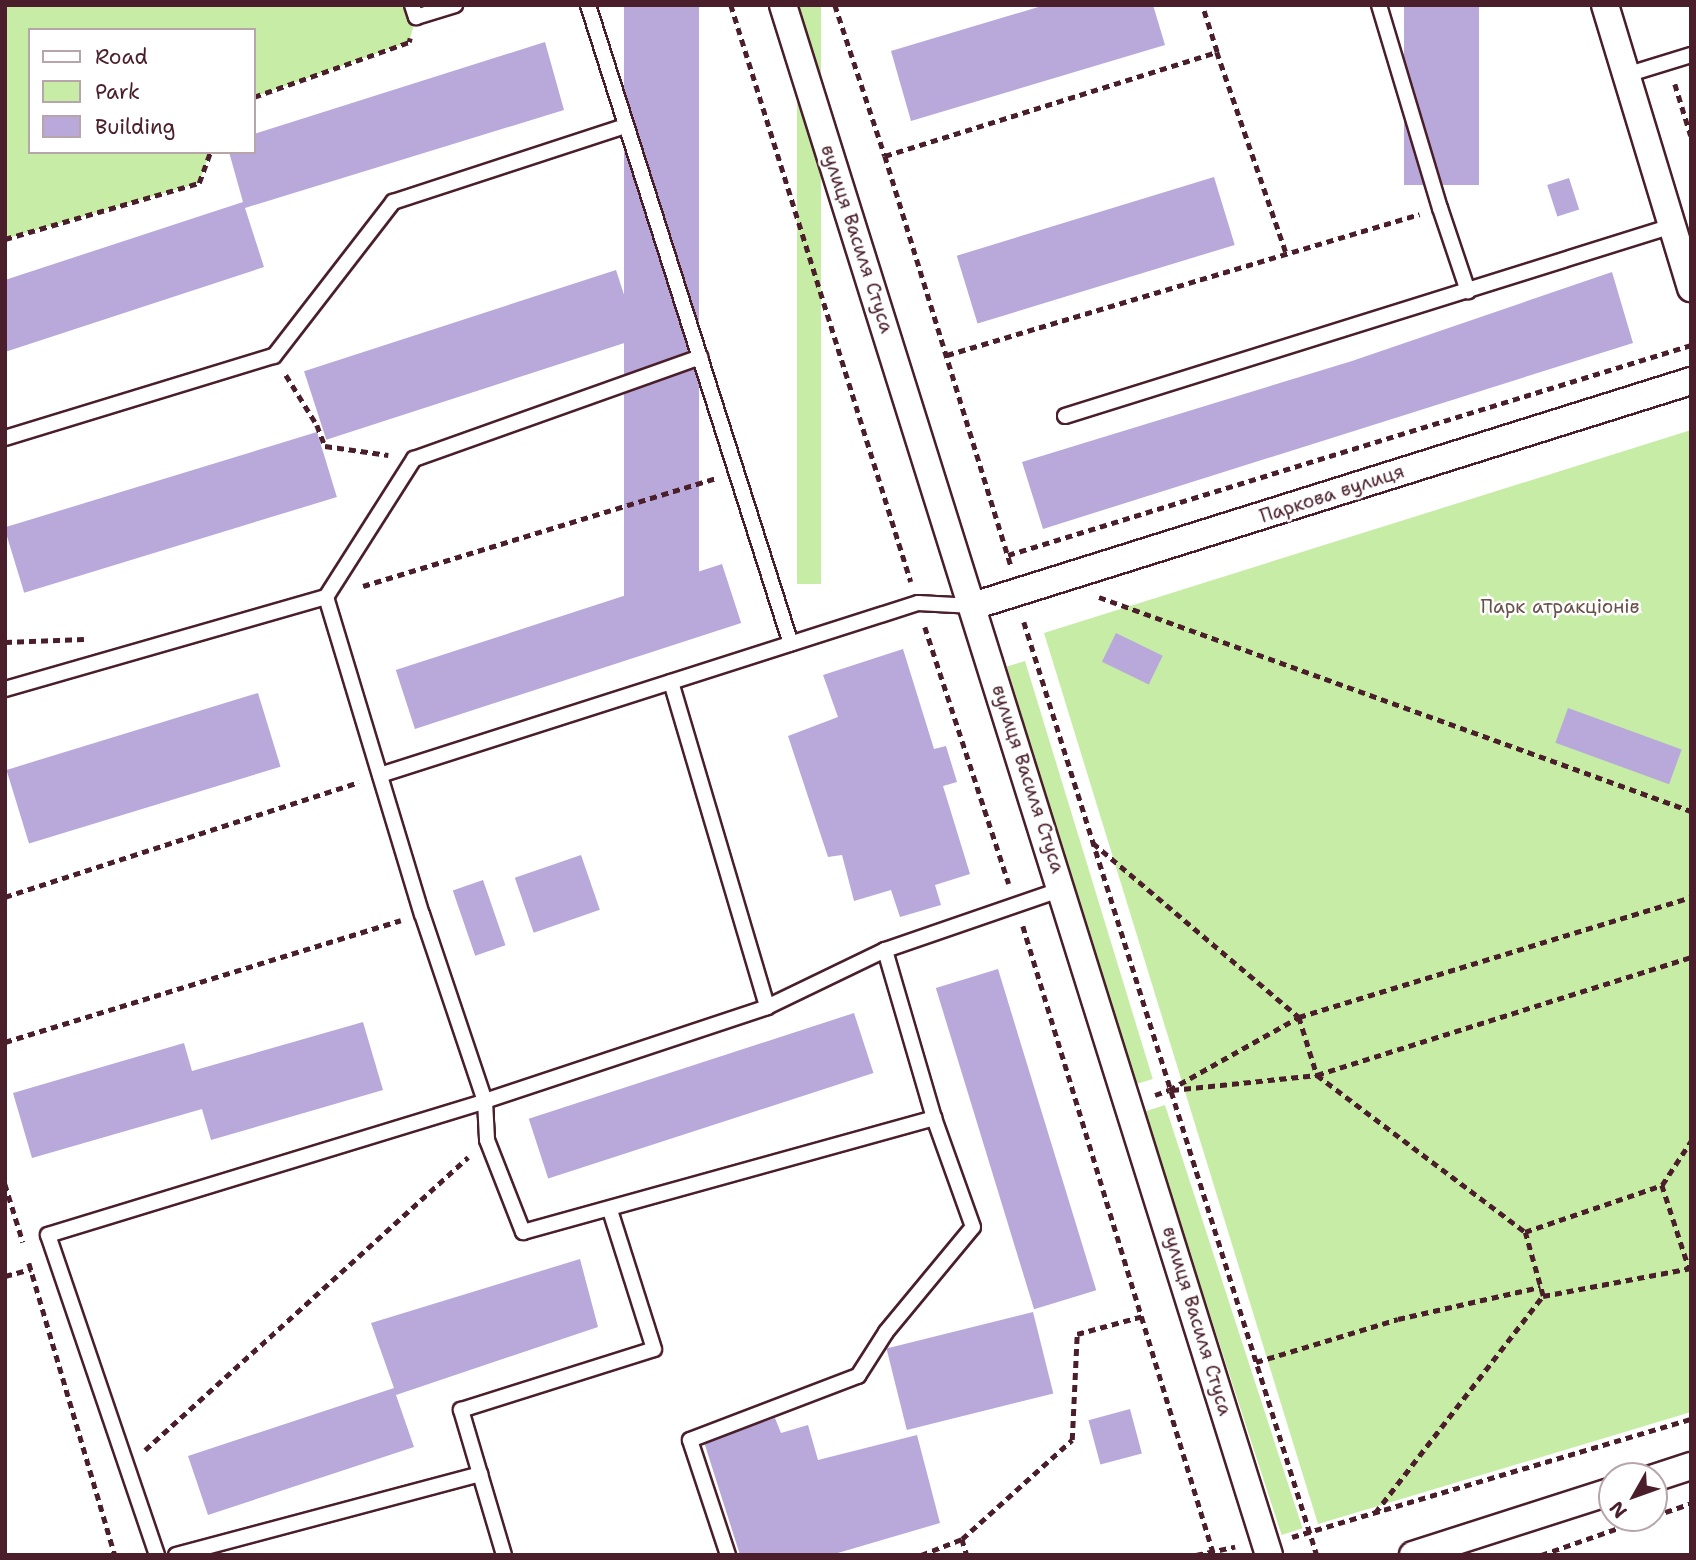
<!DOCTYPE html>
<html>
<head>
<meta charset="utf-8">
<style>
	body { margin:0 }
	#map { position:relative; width:1696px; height:1560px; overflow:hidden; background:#fff; font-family:"Shantell Sans",sans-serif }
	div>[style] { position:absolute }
	.green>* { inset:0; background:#c6eca6; transform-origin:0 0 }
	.building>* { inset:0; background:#b8a9da; transform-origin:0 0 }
	.path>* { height:4.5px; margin-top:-2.25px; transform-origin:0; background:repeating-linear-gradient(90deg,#4a1f2b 0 7px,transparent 0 12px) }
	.roads { filter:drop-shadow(2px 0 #4a1f2b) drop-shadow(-2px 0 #4a1f2b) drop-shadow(0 2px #4a1f2b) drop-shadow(0 -2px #4a1f2b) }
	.lane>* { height:14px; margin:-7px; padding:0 7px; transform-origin:7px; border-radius:7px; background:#fff }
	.street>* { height:26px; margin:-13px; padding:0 13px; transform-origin:13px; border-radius:13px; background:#fff }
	span { translate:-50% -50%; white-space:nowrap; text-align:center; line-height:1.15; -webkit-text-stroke:5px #fff; paint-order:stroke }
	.street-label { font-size:19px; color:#4a1f2b }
	.park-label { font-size:19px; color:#69524a }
	.frame { position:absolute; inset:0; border:7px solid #4a1f2b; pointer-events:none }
	.legend { position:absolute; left:28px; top:28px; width:228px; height:126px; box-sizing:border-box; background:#fff; border:2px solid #b7a5aa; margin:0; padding:9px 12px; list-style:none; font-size:21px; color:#4a1f2b }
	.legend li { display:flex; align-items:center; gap:14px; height:35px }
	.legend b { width:35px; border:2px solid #b7a5aa }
	.north { position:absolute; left:1598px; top:1462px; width:70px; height:70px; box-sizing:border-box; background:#fff; border:2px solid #b7a5aa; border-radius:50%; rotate:230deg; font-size:19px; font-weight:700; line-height:28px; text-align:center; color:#4a1f2b }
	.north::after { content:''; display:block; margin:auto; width:24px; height:32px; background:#4a1f2b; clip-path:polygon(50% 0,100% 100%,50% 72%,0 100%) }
</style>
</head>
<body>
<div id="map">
	<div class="green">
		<i style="clip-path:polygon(5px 5px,412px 5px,416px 17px,409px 42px,254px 97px,254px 30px,30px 30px,30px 152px,210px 152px,199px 183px,5px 239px)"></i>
		<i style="left:797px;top:5px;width:24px;height:579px"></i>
		<i style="clip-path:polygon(1691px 430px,1691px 1412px,1318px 1524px,1044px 633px)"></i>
		<i style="left:1025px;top:661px;width:437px;height:19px;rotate:73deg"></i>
		<i style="left:1165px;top:1105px;width:445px;height:22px;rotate:72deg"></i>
	</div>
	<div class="building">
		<i style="left:624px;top:5px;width:75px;height:631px"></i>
		<i style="clip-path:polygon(1045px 5px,1153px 5px,1165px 45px,911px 121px,891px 51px)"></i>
		<i style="left:1404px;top:5px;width:75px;height:180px"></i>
		<i style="clip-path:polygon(545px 42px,564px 110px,245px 208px,264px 267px,5px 352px,5px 280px,243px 202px,229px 152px,254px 152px,254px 134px)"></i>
		<i style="left:1214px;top:177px;width:71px;height:269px;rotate:73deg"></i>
		<i style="left:1569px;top:178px;width:33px;height:23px;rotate:72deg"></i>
		<i style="left:616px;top:270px;width:72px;height:328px;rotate:72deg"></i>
		<i style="clip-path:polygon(1612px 272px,1633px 343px,1043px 529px,1022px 462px,1352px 361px)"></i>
		<i style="left:317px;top:432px;width:68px;height:327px;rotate:73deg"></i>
		<i style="left:722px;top:564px;width:62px;height:343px;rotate:72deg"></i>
		<i style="left:1116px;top:633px;width:52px;height:32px;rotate:26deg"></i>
		<i style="clip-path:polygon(903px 649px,934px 749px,946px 746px,957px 782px,943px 786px,970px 874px,935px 885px,941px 905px,900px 917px,891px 890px,854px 901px,842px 855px,828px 857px,788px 736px,838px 717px,823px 675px)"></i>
		<i style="left:258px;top:693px;width:77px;height:263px;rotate:73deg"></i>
		<i style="left:1568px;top:708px;width:121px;height:37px;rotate:20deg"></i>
		<i style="left:581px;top:855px;width:58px;height:70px;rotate:71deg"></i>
		<i style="left:483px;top:880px;width:69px;height:32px;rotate:71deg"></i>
		<i style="left:998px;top:969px;width:336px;height:65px;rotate:73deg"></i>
		<i style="left:854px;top:1013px;width:63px;height:342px;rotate:72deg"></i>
		<i style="clip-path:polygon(363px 1022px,383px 1090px,211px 1140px,202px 1109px,32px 1158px,13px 1093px,184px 1043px,192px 1071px)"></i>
		<i style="clip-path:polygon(580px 1259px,598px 1327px,396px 1395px,414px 1447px,208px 1515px,188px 1456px,394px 1388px,371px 1323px)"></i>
		<i style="left:1033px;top:1312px;width:84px;height:151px;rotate:76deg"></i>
		<i style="left:1130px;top:1409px;width:46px;height:43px;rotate:75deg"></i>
		<i style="clip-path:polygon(775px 1418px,781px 1433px,808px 1425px,818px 1460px,917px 1435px,940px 1523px,831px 1555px,740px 1555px,704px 1442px)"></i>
	</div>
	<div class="path">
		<i style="left:731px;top:5px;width:604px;rotate:72.67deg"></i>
		<i style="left:835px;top:5px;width:159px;rotate:71.7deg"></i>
		<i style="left:885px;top:156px;width:428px;rotate:72.9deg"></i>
		<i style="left:1217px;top:52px;width:212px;rotate:71deg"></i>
		<i style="left:1675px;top:84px;width:54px;rotate:72.9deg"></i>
		<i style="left:254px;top:97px;width:164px;rotate:-19.5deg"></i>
		<i style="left:409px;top:42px;width:4px;rotate:-76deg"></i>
		<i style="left:885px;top:156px;width:348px;rotate:-17.4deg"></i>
		<i style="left:1217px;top:52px;width:49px;rotate:-107.7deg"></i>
		<i style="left:5px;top:239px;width:202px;rotate:-16.1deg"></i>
		<i style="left:199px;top:183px;width:33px;rotate:-70deg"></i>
		<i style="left:947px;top:355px;width:493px;rotate:-16.6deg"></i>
		<i style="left:286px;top:375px;width:59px;rotate:58.2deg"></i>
		<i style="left:317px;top:425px;width:22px;rotate:69deg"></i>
		<i style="left:325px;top:446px;width:64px;rotate:8.1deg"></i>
		<i style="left:1008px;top:555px;width:715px;rotate:-17.09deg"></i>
		<i style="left:363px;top:586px;width:369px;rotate:-17deg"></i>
		<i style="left:1099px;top:597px;width:629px;rotate:19.87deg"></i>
		<i style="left:1024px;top:622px;width:978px;rotate:72.57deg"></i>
		<i style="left:925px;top:627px;width:270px;rotate:71.9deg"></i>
		<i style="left:5px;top:642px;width:79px;rotate:-2.2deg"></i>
		<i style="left:1093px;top:843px;width:270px;rotate:40.2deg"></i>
		<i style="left:1299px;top:1017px;width:61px;rotate:72.8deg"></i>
		<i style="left:1317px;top:1075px;width:261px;rotate:37deg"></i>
		<i style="left:5px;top:897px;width:372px;rotate:-18deg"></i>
		<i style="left:1023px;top:926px;width:657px;rotate:73.11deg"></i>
		<i style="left:5px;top:1042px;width:414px;rotate:-17.1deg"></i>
		<i style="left:1172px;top:1090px;width:146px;rotate:-5.9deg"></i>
		<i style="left:1317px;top:1075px;width:392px;rotate:-17.5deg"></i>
		<i style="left:1155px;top:1095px;width:15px;rotate:-20deg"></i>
		<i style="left:1169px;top:1090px;width:149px;rotate:-29.3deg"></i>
		<i style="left:1299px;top:1017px;width:410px;rotate:-17deg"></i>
		<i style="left:5px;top:1184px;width:61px;rotate:72.8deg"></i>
		<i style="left:1662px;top:1185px;width:87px;rotate:72deg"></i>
		<i style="left:29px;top:1263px;width:304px;rotate:73.6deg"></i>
		<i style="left:5px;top:1276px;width:27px;rotate:-15deg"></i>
		<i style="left:1543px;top:1296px;width:151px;rotate:-10.7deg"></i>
		<i style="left:1256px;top:1362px;width:148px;rotate:-16.8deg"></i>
		<i style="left:1398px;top:1319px;width:146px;rotate:-12.7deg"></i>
		<i style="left:145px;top:1450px;width:436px;rotate:-42.2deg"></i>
		<i style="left:1375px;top:1513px;width:274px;rotate:-52.3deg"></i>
		<i style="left:1543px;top:1296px;width:66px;rotate:-105.7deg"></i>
		<i style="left:1525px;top:1232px;width:145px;rotate:-18.9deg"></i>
		<i style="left:1662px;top:1185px;width:53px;rotate:-56.6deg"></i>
		<i style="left:1654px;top:1516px;width:39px;rotate:-19deg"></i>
		<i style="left:1292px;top:1537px;width:416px;rotate:-16.5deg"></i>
		<i style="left:962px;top:1539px;width:17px;rotate:73deg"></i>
		<i style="left:921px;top:1555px;width:44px;rotate:-21.3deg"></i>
		<i style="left:962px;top:1539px;width:148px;rotate:-42deg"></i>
		<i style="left:1072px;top:1440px;width:106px;rotate:-87.3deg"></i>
		<i style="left:1077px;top:1334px;width:68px;rotate:-15.3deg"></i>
		<i style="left:1196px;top:1555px;width:40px;rotate:-12deg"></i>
		<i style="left:1541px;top:1555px;width:112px;rotate:-19.2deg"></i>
	</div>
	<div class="roads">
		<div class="lane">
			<i style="left:412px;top:5px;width:13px;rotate:72deg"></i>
			<i style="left:416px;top:17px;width:41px;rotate:-17.1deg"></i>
			<i style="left:588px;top:5px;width:670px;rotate:72.38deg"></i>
			<i style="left:1379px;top:5px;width:212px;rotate:73.3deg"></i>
			<i style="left:1440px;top:208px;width:88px;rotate:71.4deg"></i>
			<i style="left:1626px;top:75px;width:68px;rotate:-17.1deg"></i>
			<i style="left:1065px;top:416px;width:636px;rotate:-17.38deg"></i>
			<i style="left:5px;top:438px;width:281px;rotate:-17deg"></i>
			<i style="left:274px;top:356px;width:195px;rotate:-52.3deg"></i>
			<i style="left:393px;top:202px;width:245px;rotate:-18.1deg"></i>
			<i style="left:326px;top:597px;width:331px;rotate:73.2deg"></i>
			<i style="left:422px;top:914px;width:197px;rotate:71.4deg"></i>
			<i style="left:485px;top:1101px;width:39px;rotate:87deg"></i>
			<i style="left:487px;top:1140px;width:99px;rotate:68.6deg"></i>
			<i style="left:523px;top:1232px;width:427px;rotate:-15.5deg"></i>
			<i style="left:671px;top:682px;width:339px;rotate:73.5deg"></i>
			<i style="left:767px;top:1007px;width:131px;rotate:-25.8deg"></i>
			<i style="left:885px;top:950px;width:187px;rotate:-19deg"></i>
			<i style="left:5px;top:689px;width:334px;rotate:-16deg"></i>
			<i style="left:326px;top:597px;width:164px;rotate:-57.5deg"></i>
			<i style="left:414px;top:459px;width:304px;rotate:-19.6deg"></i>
			<i style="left:380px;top:775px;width:565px;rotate:-17.73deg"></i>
			<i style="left:918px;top:603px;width:55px;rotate:3.1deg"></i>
			<i style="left:480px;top:1474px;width:84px;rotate:73.5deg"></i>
			<i style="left:157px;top:1555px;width:338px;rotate:-108.8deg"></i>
			<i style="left:48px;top:1235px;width:457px;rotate:-17deg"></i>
			<i style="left:485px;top:1101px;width:297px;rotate:-18.4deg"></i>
			<i style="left:176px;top:1555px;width:315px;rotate:-14.9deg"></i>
			<i style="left:480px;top:1474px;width:67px;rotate:-106.5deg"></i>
			<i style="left:461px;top:1410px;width:202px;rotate:-17.5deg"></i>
			<i style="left:654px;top:1349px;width:146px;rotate:-107.6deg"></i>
			<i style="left:728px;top:1555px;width:121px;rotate:-108.3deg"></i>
			<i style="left:690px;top:1440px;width:180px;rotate:-20.9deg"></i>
			<i style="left:858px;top:1376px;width:52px;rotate:-57.5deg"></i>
			<i style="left:886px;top:1332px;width:136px;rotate:-50.4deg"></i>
			<i style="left:973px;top:1227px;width:116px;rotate:-109.7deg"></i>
			<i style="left:934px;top:1118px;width:175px;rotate:-106.3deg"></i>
		</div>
		<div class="street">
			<i style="left:783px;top:5px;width:1624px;rotate:72.59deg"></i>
			<i style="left:1605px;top:5px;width:296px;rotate:73.1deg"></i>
			<i style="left:973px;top:606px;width:752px;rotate:-17.4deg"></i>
			<i style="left:1654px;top:1478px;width:39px;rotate:-18deg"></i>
			<i style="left:1413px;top:1555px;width:209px;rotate:-17.8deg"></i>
		</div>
	</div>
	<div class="street-label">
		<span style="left:857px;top:239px;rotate:72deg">вулиця Василя Стуса</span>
		<span style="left:1332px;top:494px;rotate:-18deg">Паркова вулиця</span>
		<span style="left:1028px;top:779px;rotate:72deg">вулиця Василя Стуса</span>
		<span style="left:1197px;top:1321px;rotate:73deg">вулиця Василя Стуса</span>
	</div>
	<div class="park-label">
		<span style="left:1560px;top:607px">Парк атракціонів</span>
	</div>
	<div class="frame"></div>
	<ul class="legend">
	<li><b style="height:9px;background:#fff"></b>Road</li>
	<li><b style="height:19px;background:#c6eca6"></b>Park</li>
	<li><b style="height:19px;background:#b8a9da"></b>Building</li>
	</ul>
	<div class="north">N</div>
</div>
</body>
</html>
